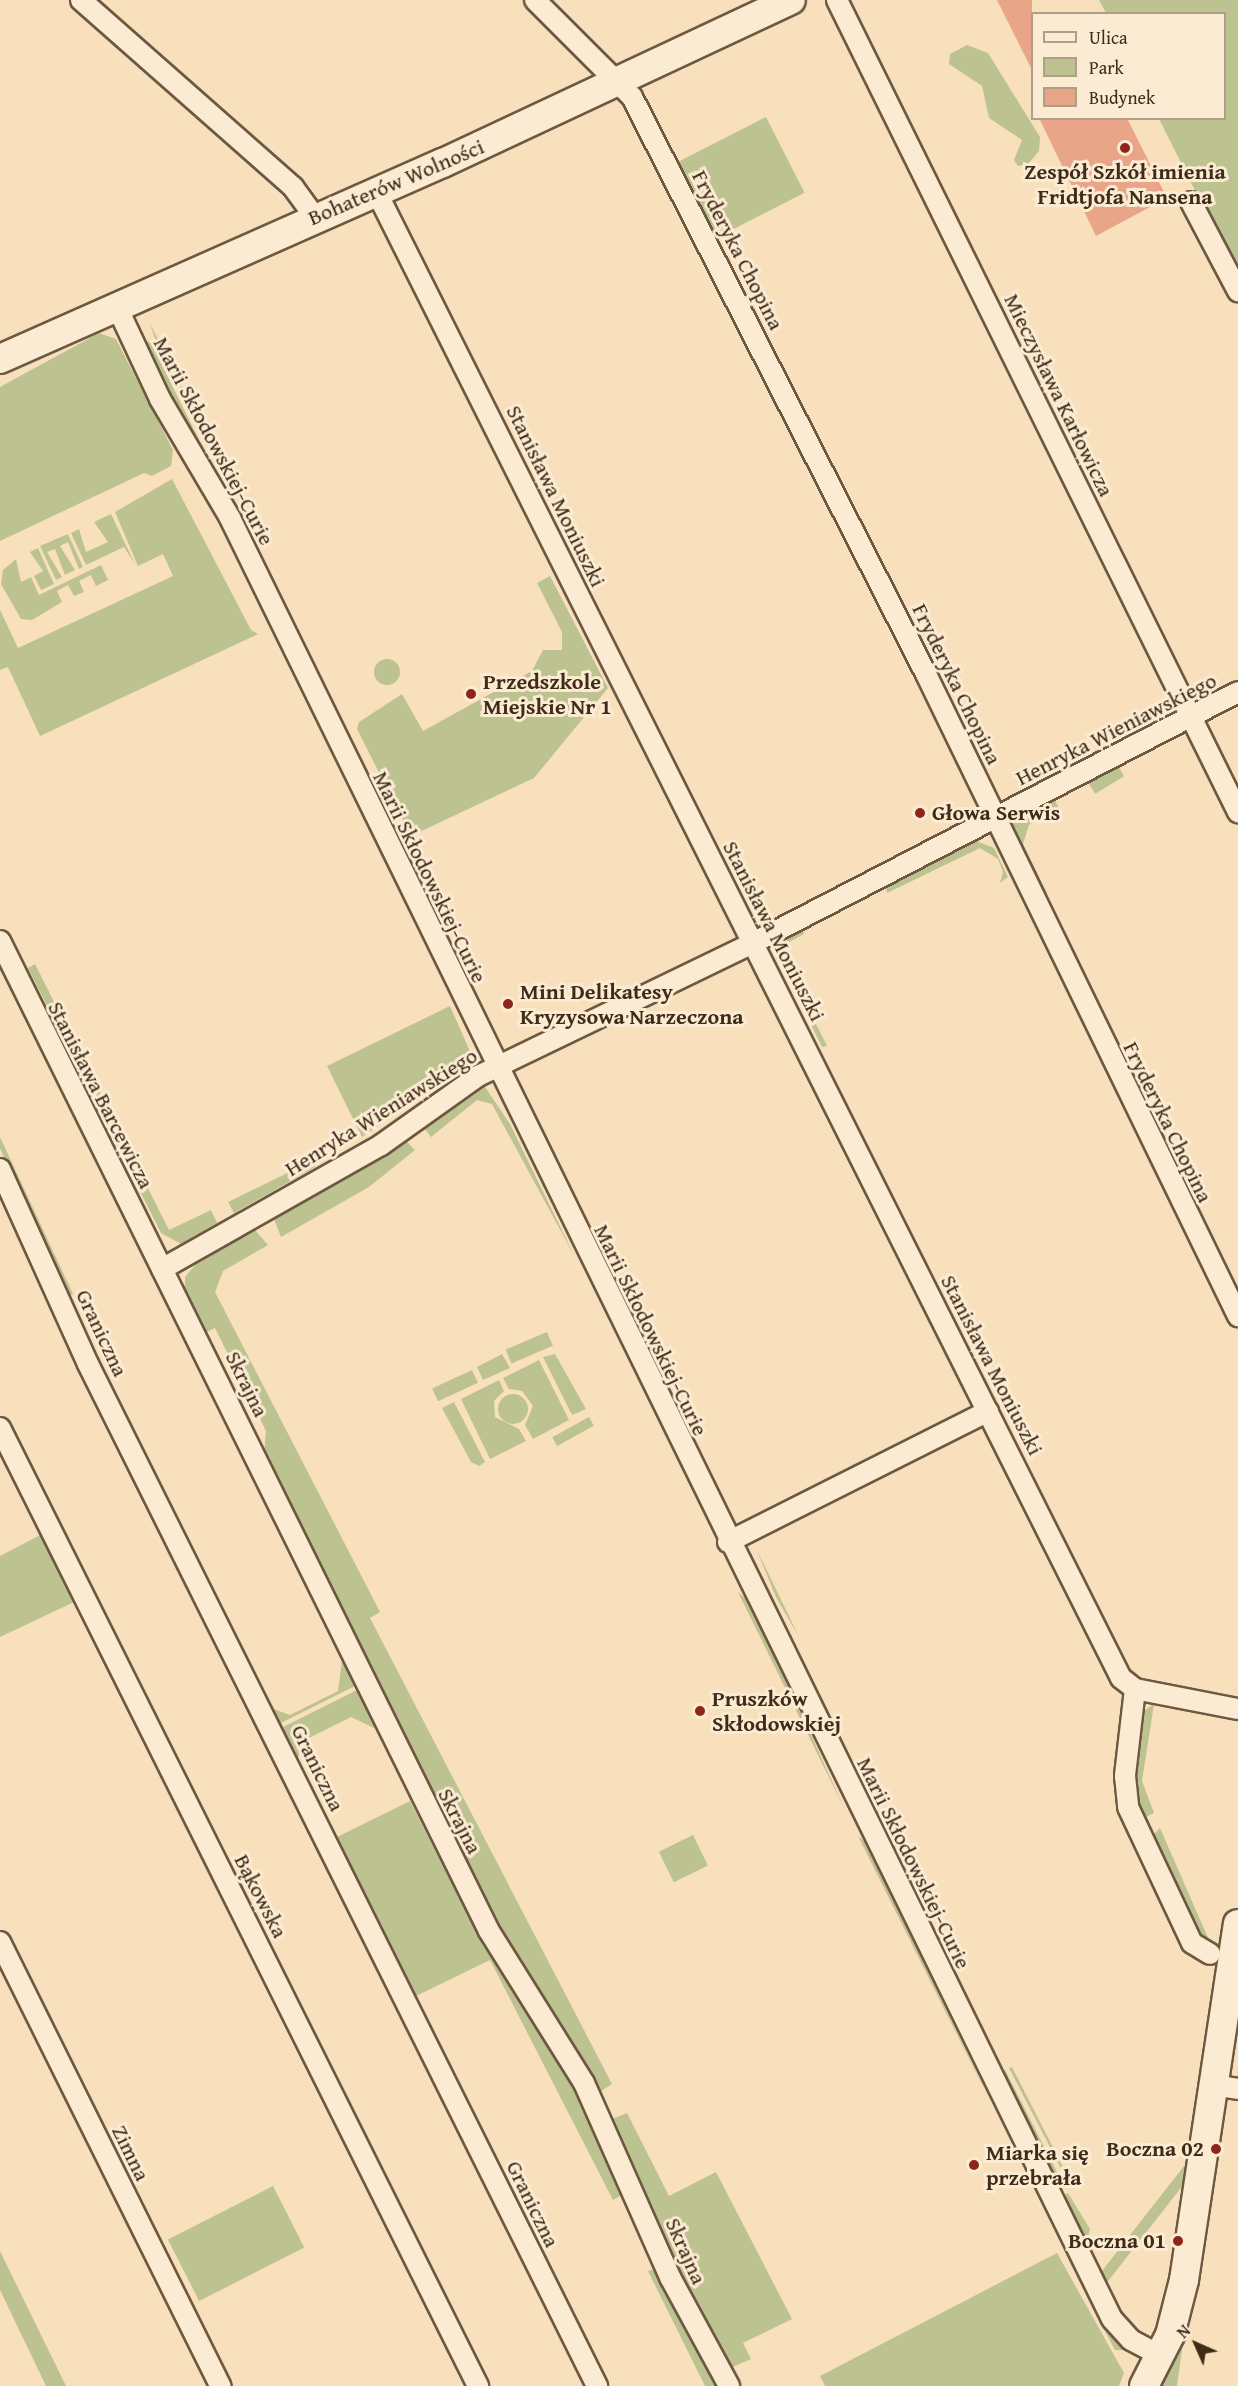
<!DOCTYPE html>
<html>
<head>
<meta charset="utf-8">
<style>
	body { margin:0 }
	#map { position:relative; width:1238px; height:2386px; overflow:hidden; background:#f9e0bc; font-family:"Gentium Book Plus",serif }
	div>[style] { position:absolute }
	.green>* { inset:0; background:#bdc291; transform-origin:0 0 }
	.round { border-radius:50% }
	.building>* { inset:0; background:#e9a588 }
	.roads { filter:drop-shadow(2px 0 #6d5841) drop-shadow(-2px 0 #6d5841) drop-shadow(0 2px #6d5841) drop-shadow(0 -2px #6d5841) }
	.street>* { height:20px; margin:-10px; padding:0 10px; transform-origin:10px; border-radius:10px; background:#fbebd3 }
	.secondary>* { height:28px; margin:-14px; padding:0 14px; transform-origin:14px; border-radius:14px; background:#fbebd3 }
	.dots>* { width:16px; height:16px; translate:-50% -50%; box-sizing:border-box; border:3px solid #fbebd3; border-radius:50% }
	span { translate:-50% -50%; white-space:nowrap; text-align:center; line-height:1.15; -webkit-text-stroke:6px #fbebd3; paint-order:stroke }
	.poi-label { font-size:22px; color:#3e2b18; font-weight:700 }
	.left { translate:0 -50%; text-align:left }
	.right { translate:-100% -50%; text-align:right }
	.street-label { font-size:22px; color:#3e2b18 }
	.legend { position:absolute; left:1031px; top:12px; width:195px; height:108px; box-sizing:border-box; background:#fbebd3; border:2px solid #af9e88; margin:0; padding:8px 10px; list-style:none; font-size:18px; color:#3e2b18 }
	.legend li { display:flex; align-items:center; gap:12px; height:30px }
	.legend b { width:30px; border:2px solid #af9e88 }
	.north { position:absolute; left:1166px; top:2314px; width:60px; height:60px; -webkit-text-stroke:4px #fbebd3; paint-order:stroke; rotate:315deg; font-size:16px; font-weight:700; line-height:24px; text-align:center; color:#3e2b18 }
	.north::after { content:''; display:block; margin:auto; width:21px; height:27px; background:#3e2b18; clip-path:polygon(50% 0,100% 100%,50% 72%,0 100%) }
</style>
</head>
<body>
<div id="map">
	<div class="green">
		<i style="clip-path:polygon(1099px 0,1238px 0,1238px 276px,1159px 119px,1224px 118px,1224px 14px,1106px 13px)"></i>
		<i style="clip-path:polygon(967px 45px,988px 53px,1040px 137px,1039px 151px,1028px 164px,1018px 166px,1014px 160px,1022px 140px,989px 118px,982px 86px,949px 64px,950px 54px)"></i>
		<i style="left:766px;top:117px;width:85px;height:100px;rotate:63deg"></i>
		<i style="clip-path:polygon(149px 322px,168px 359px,214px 453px,162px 357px)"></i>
		<i style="clip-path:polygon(99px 333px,116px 339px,173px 450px,171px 466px,152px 476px,144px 473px,0 541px,0 387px)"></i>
		<i style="clip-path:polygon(142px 339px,151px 343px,207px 456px,172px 402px)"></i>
		<i style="clip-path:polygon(172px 479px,251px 630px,258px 634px,40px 736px,8px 667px,0 670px,0 610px,18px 648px,173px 576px,163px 554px,138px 566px,115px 512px)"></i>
		<i style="clip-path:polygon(111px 514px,135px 564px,124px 547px,86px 565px,71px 533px,79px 529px,86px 552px,108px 542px,94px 522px)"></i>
		<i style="clip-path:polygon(68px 534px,83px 567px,79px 569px,68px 542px,60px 546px,75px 570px,65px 575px,55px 549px,47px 552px,62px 577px,56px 580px,40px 546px)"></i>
		<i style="clip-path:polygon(38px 548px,54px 584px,41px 590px,34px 576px,43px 571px,30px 552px)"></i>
		<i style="clip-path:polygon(16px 559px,21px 582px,31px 577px,39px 595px,101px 565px,108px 580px,96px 586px,91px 575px,79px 581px,84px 592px,74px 596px,68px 585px,57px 591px,62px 602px,32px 620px,21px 619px,1px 584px,3px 570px)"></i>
		<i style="clip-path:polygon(550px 576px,608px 688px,534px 778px,411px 836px,357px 729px,359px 722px,402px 694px,423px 731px,532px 671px,543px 650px,562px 650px,562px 632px,537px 583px)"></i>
		<i class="round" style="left:374px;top:659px;width:26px;height:26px"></i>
		<i style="left:1118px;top:766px;width:12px;height:34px;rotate:59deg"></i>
		<i style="clip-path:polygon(1054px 798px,1059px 809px,1029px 825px,1023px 844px,1047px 893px,1042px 895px,1010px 825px)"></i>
		<i style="clip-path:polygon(974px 840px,994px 848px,1008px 877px,1000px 883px,1003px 872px,998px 859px,980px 848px,887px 893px,886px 885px)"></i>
		<i style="clip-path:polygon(801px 927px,804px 934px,778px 948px,827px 1046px,822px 1047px,771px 944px)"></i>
		<i style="clip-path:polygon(35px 964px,169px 1230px,211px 1210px,217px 1223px,181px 1244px,161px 1233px,28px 968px)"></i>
		<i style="clip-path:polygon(450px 1006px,472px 1056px,467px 1066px,362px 1137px,327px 1066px)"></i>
		<i style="clip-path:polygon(485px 1087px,510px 1124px,576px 1259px,492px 1104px,477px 1100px,431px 1137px,425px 1129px)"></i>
		<i style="clip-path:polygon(0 1137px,73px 1294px,66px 1297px,0 1148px)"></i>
		<i style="clip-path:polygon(405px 1140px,415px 1150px,369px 1187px,281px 1237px,274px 1219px)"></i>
		<i style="clip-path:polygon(312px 1161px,315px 1167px,234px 1213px,228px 1202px)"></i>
		<i style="clip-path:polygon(255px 1230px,268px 1245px,223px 1271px,215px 1292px,380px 1612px,370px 1618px,612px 2084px,598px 2093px,523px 1978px,416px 1776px,423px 1770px,264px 1454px,266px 1431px,215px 1328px,205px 1333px,185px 1292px,185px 1277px,196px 1264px)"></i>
		<i style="left:547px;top:1332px;width:15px;height:45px;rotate:67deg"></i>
		<i style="clip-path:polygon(502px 1354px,510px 1368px,483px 1380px,477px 1367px)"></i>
		<i style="clip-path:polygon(555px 1354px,586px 1409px,572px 1415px,543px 1357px)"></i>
		<i style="clip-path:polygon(539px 1360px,569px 1420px,533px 1439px,525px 1425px,533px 1406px,522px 1391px,509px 1389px,503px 1378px)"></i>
		<i style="left:472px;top:1370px;width:14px;height:44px;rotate:65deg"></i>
		<i style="clip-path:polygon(499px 1380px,504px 1391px,494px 1401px,495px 1417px,519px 1429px,526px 1441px,490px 1459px,461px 1399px)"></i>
		<i class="round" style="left:498px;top:1394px;width:30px;height:30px"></i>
		<i style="clip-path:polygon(454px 1402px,485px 1462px,479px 1466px,471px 1462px,442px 1408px)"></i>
		<i style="left:589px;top:1417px;width:10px;height:42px;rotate:61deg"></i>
		<i style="clip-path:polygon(40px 1535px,74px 1602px,0 1637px,0 1556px)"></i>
		<i style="clip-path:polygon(756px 1548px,757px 1550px,799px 1637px,776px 1597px)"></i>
		<i style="clip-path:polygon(738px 1592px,745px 1598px,784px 1675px,845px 1810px)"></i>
		<i style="clip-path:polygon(342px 1660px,355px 1686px,279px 1724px,271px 1708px,290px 1715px,338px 1691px)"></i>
		<i style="clip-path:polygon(361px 1688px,378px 1730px,351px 1717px,303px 1741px,297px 1761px,281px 1728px)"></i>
		<i style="clip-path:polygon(1154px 1704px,1142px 1781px,1154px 1813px,1146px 1817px,1138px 1809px,1135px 1777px,1142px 1712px)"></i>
		<i style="clip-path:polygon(410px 1801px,485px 1949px,492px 1946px,581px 2094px,627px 2192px,613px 2200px,490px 1960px,414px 1997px,335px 1838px)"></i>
		<i style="clip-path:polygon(1160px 1828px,1209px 1940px,1199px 1936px,1151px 1837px)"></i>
		<i style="left:693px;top:1835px;width:34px;height:38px;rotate:64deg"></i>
		<i style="clip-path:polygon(858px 1836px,865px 1842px,991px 2103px,981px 2083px)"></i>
		<i style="clip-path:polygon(1012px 2067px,1069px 2179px,1067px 2180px,1009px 2068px)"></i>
		<i style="clip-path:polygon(1005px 2070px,1061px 2180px,1058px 2184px,1000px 2073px)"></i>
		<i style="clip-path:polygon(627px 2113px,669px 2196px,716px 2172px,792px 2319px,743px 2343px,751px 2359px,728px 2369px,607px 2121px)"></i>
		<i style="clip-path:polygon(1000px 2115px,1110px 2332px,1124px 2350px,1115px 2350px,1100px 2322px)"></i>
		<i style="left:1184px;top:2166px;width:11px;height:143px;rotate:38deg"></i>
		<i style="left:273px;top:2186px;width:69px;height:118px;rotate:63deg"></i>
		<i style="clip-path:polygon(1068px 2193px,1090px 2229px,1087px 2240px,1062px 2197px)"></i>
		<i style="clip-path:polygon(0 2251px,18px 2288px,66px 2386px,46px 2386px,0 2290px)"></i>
		<i style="clip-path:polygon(1057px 2253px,1124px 2373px,1119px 2386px,825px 2386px,820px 2376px)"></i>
		<i style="clip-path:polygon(661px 2267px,723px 2386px,705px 2386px,648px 2271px)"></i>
		<i style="clip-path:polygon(1184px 2336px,1177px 2386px,1155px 2386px)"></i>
	</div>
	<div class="building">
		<i style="clip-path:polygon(997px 0,1032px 0,1032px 70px)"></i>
		<i style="clip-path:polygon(1039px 118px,1127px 118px,1167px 198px,1096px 236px)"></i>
	</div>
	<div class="roads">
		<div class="street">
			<i style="left:81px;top:0;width:283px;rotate:41.4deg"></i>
			<i style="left:293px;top:187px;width:37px;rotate:54deg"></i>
			<i style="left:535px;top:0;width:137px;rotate:45deg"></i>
			<i style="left:632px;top:97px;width:648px;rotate:63deg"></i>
			<i style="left:926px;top:674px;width:714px;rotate:64.08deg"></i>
			<i style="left:837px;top:0;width:906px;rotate:63.72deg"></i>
			<i style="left:375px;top:189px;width:1665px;rotate:63.39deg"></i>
			<i style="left:1121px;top:1678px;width:18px;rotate:38deg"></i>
			<i style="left:1135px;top:1689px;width:105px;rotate:11deg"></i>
			<i style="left:1191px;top:202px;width:101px;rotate:62.2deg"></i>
			<i style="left:117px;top:307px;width:102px;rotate:64.9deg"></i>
			<i style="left:160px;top:399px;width:138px;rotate:59.5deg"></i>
			<i style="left:230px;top:518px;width:2005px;rotate:63.91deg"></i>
			<i style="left:1112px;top:2319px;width:28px;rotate:48deg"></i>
			<i style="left:1131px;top:2340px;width:34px;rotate:28deg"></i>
			<i style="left:0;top:941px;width:1104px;rotate:63.71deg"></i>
			<i style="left:489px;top:1931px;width:179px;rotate:58deg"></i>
			<i style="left:584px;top:2083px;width:214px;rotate:66.1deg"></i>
			<i style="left:671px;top:2279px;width:122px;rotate:61.5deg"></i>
			<i style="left:0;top:1169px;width:214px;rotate:65.7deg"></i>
			<i style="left:88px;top:1364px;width:1142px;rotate:63.52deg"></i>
			<i style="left:162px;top:1269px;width:252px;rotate:-29.5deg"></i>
			<i style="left:381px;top:1145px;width:119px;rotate:-35.4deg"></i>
			<i style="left:478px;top:1076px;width:305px;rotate:-25.8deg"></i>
			<i style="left:753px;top:943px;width:546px;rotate:-27.36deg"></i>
			<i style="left:0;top:1428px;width:1071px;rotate:63.48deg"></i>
			<i style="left:728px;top:1542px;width:291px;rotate:-26.7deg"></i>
			<i style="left:1135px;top:1689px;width:88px;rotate:96.6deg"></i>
			<i style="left:1125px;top:1776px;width:31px;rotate:84deg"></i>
			<i style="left:1128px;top:1807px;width:150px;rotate:64.8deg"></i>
			<i style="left:1192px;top:1943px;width:21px;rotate:31deg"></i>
			<i style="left:0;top:1942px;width:496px;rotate:63.6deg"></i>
			<i style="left:1213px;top:2085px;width:25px;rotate:9deg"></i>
		</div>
		<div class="secondary">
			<i style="left:0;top:359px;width:484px;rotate:-23.9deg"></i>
			<i style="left:443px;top:163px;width:384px;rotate:-25.1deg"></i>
			<i style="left:1144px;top:2386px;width:57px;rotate:-63deg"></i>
			<i style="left:1170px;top:2335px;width:57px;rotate:-75.7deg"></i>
			<i style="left:1184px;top:2280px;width:360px;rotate:-81.4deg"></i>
		</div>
	</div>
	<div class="dots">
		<i style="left:1125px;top:148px;background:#8f2418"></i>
		<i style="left:471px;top:694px;background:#8f2418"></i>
		<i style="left:920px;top:813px;background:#8f2418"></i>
		<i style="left:508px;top:1004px;background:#8f2418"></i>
		<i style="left:700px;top:1711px;background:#8f2418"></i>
		<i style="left:1216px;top:2149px;background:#8f2418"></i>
		<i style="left:974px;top:2165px;background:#8f2418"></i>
		<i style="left:1178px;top:2241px;background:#8f2418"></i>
	</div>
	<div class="poi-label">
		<span style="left:1125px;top:184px">Zespół Szkół imienia<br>Fridtjofa Nansena</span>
		<span class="left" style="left:483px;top:694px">Przedszkole<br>Miejskie Nr 1</span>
		<span class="left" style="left:932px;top:813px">Głowa Serwis</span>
		<span class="left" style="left:520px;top:1004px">Mini Delikatesy<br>Kryzysowa Narzeczona</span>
		<span class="left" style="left:712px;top:1711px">Pruszków<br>Skłodowskiej</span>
		<span class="right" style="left:1204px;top:2149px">Boczna 02</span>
		<span class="left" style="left:986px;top:2165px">Miarka się<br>przebrała</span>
		<span class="right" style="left:1166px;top:2241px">Boczna 01</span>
	</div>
	<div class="street-label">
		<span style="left:396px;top:182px;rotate:-23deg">Bohaterów Wolności</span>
		<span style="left:738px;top:250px;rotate:63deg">Fryderyka Chopina</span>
		<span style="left:1059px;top:395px;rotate:64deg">Mieczysława Karłowicza</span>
		<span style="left:214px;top:441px;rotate:62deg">Marii Skłodowskiej-Curie</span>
		<span style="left:556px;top:496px;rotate:64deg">Stanisława Moniuszki</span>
		<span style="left:957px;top:684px;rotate:64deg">Fryderyka Chopina</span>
		<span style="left:1116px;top:729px;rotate:-27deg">Henryka Wieniawskiego</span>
		<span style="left:430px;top:877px;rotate:64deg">Marii Skłodowskiej-Curie</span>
		<span style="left:774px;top:931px;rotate:63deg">Stanisława Moniuszki</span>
		<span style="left:101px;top:1095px;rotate:63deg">Stanisława Barcewicza</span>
		<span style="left:381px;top:1112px;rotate:-32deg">Henryka Wieniawskiego</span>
		<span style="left:1168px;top:1122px;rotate:64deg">Fryderyka Chopina</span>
		<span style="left:651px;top:1330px;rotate:64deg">Marii Skłodowskiej-Curie</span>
		<span style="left:102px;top:1333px;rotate:65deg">Graniczna</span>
		<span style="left:992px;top:1365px;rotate:63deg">Stanisława Moniuszki</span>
		<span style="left:247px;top:1384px;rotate:64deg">Skrajna</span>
		<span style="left:318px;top:1768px;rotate:64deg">Graniczna</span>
		<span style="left:460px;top:1821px;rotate:63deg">Skrajna</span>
		<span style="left:914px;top:1863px;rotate:64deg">Marii Skłodowskiej-Curie</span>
		<span style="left:261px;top:1896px;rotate:63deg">Bąkowska</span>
		<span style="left:131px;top:2153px;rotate:64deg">Zimna</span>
		<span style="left:533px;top:2204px;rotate:64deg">Graniczna</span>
		<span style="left:686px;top:2251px;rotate:66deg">Skrajna</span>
	</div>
	<ul class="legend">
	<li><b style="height:8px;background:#fbebd3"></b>Ulica</li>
	<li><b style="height:16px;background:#bdc291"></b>Park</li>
	<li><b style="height:16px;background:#e9a588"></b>Budynek</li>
	</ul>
	<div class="north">N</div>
</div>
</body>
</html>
